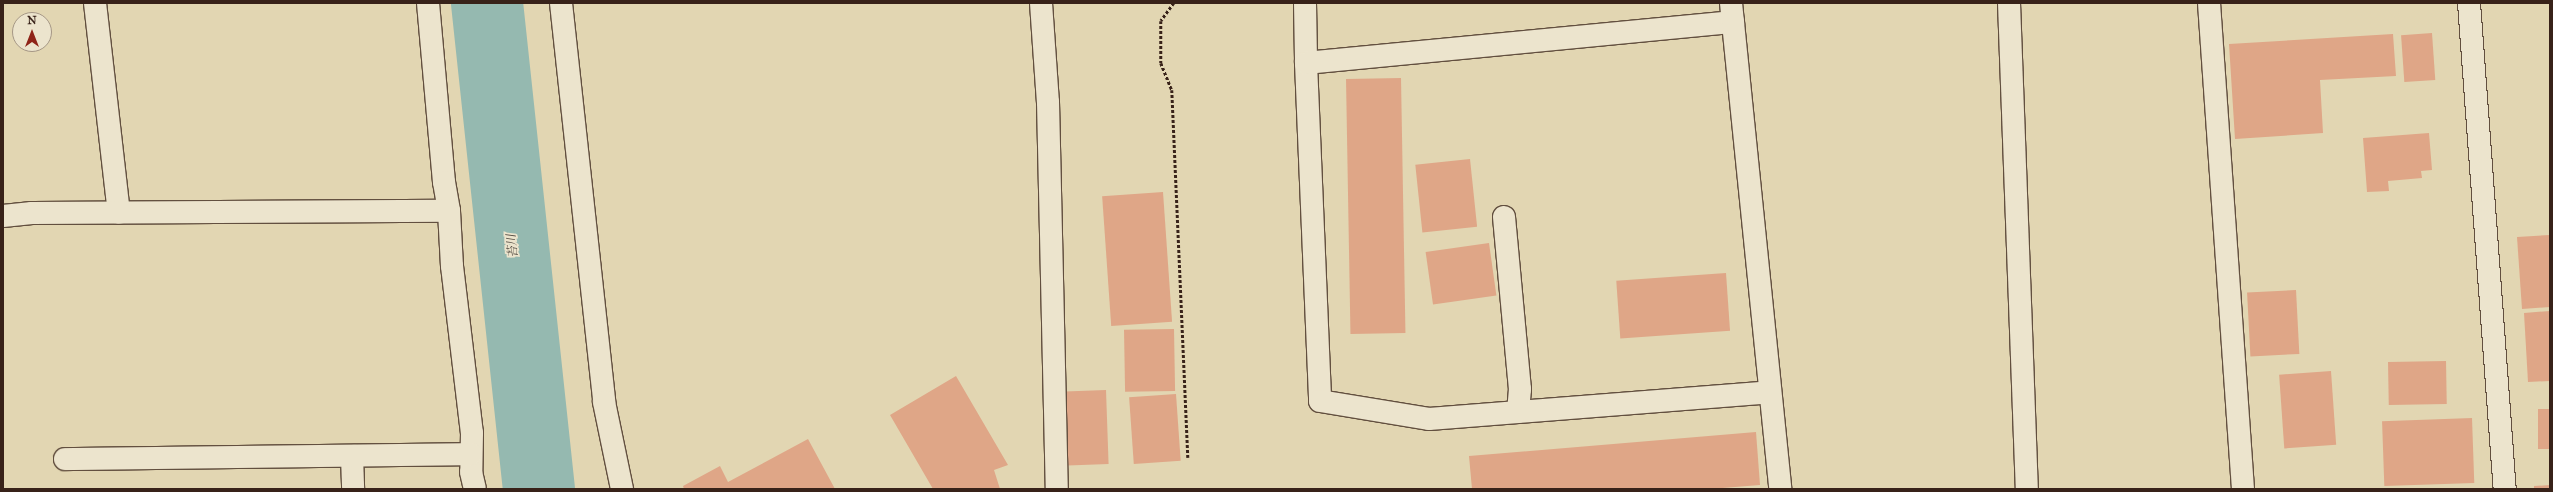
<!DOCTYPE html>
<html>
<head>
<meta charset="utf-8">
<style>
	body { margin:0 }
	#map { position:relative; width:2553px; height:492px; overflow:hidden; background:#e2d6b2; font-family:"IM FELL Great Primer","Noto Serif JP",serif }
	div>[style] { position:absolute }
	.river>* { height:72px; margin:-36px; padding:0 36px; transform-origin:36px; border-radius:36px; background:#95b9b0 }
	.building>* { inset:0; background:#dfa687; transform-origin:0 0 }
	.path>* { height:2.5px; margin-top:-1.25px; transform-origin:0; background:repeating-linear-gradient(90deg,#382219 0 3px,transparent 0 5px) }
	.roads { filter:drop-shadow(1px 0 #624f3f) drop-shadow(-1px 0 #624f3f) drop-shadow(0 1px #624f3f) drop-shadow(0 -1px #624f3f) }
	.service>* { height:22px; margin:-11px; padding:0 11px; transform-origin:11px; border-radius:11px; background:#ece4cd }
	.minor>* { height:22px; margin:-11px; padding:0 11px; transform-origin:11px; border-radius:11px; background:#ece4cd }
	.tertiary>* { height:22px; margin:-11px; padding:0 11px; transform-origin:11px; border-radius:11px; background:#ece4cd }
	span { translate:-50% -50%; white-space:nowrap; text-align:center; line-height:1.15; -webkit-text-stroke:3.5px #ece4cd; paint-order:stroke }
	.water-label { font-size:12px; color:#4f483f; font-style:italic }
	.frame { position:absolute; inset:0; border:4px solid #382219; pointer-events:none }
	.north { position:absolute; left:12px; top:12px; width:40px; height:40px; box-sizing:border-box; background:#ece4cd; border:1px solid #a49685; border-radius:50%; rotate:0deg; font-size:11px; font-weight:700; line-height:16px; text-align:center; color:#382219 }
	.north::after { content:''; display:block; margin:auto; width:14px; height:18px; background:#8f2418; clip-path:polygon(50% 0,100% 100%,50% 72%,0 100%) }
</style>
</head>
<body>
<div id="map">
	<div class="river">
		<i style="left:487px;top:3px;width:489px;rotate:83.9deg"></i>
	</div>
	<div class="building">
		<i style="left:2432px;top:33px;width:47px;height:31px;rotate:86deg"></i>
		<i style="clip-path:polygon(2393px 34px,2396px 76px,2320px 80px,2323px 133px,2235px 139px,2229px 44px)"></i>
		<i style="left:1401px;top:78px;width:255px;height:55px;rotate:89deg"></i>
		<i style="clip-path:polygon(2429px 133px,2432px 170px,2421px 171px,2422px 178px,2388px 181px,2389px 191px,2367px 192px,2363px 138px)"></i>
		<i style="left:1470px;top:159px;width:68px;height:55px;rotate:84deg"></i>
		<i style="left:1163px;top:192px;width:130px;height:61px;rotate:86deg"></i>
		<i style="clip-path:polygon(2550px 235px,2550px 307px,2522px 309px,2517px 237px)"></i>
		<i style="left:1489px;top:243px;width:53px;height:64px;rotate:82deg"></i>
		<i style="left:1726px;top:273px;width:58px;height:110px;rotate:86deg"></i>
		<i style="left:2296px;top:290px;width:64px;height:49px;rotate:87deg"></i>
		<i style="clip-path:polygon(2550px 311px,2550px 381px,2528px 382px,2524px 313px)"></i>
		<i style="left:1174px;top:329px;width:62px;height:50px;rotate:89deg"></i>
		<i style="left:2446px;top:361px;width:43px;height:58px;rotate:89deg"></i>
		<i style="left:2331px;top:371px;width:74px;height:52px;rotate:86deg"></i>
		<i style="clip-path:polygon(956px 376px,1008px 465px,994px 470px,1000px 489px,933px 489px,890px 415px)"></i>
		<i style="left:1106px;top:390px;width:74px;height:41px;rotate:88deg"></i>
		<i style="left:1176px;top:394px;width:67px;height:47px;rotate:86deg"></i>
		<i style="left:2538px;top:409px;width:12px;height:40px"></i>
		<i style="left:2472px;top:418px;width:65px;height:90px;rotate:88deg"></i>
		<i style="clip-path:polygon(1756px 432px,1760px 485px,1710px 489px,1472px 489px,1469px 456px)"></i>
		<i style="clip-path:polygon(808px 439px,835px 489px,684px 489px,683px 486px,720px 466px,728px 482px)"></i>
		<i style="clip-path:polygon(2550px 485px,2550px 489px,2534px 489px,2534px 486px)"></i>
	</div>
	<div class="path">
		<i style="left:1174px;top:3px;width:22px;rotate:126deg"></i>
		<i style="left:1161px;top:21px;width:42px;rotate:90deg"></i>
		<i style="left:1161px;top:63px;width:29px;rotate:68deg"></i>
		<i style="left:1172px;top:90px;width:368px;rotate:87.5deg"></i>
	</div>
	<div class="roads">
		<div class="service">
			<i style="left:1041px;top:3px;width:99px;rotate:86deg"></i>
			<i style="left:1048px;top:102px;width:387px;rotate:88.7deg"></i>
			<i style="left:2009px;top:3px;width:486px;rotate:87.9deg"></i>
			<i style="left:2209px;top:3px;width:487px;rotate:86deg"></i>
			<i style="left:1504px;top:217px;width:173px;rotate:84.7deg"></i>
			<i style="left:1520px;top:389px;width:23px;rotate:95deg"></i>
			<i style="left:352px;top:456px;width:33px;rotate:88deg"></i>
		</div>
		<div class="minor">
			<i style="left:95px;top:3px;width:211px;rotate:83.5deg"></i>
			<i style="left:428px;top:3px;width:180px;rotate:84.9deg"></i>
			<i style="left:444px;top:182px;width:29px;rotate:80deg"></i>
			<i style="left:449px;top:211px;width:55px;rotate:86.9deg"></i>
			<i style="left:452px;top:266px;width:168px;rotate:83.2deg"></i>
			<i style="left:472px;top:433px;width:39px;rotate:91deg"></i>
			<i style="left:471px;top:472px;width:17px;rotate:77deg"></i>
			<i style="left:561px;top:3px;width:401px;rotate:83.8deg"></i>
			<i style="left:604px;top:402px;width:89px;rotate:78.3deg"></i>
			<i style="left:1305px;top:3px;width:60px;rotate:89deg"></i>
			<i style="left:1306px;top:63px;width:338px;rotate:87.6deg"></i>
			<i style="left:1320px;top:401px;width:110px;rotate:9.4deg"></i>
			<i style="left:1429px;top:419px;width:342px;rotate:-4.5deg"></i>
			<i style="left:2469px;top:3px;width:487px;rotate:85.8deg"></i>
			<i style="left:1306px;top:63px;width:429px;rotate:-5.5deg"></i>
			<i style="left:3px;top:216px;width:29px;rotate:-6deg"></i>
			<i style="left:32px;top:213px;width:417px;rotate:-0.3deg"></i>
			<i style="left:65px;top:459px;width:406px;rotate:-0.7deg"></i>
		</div>
		<div class="tertiary">
			<i style="left:1731px;top:3px;width:488px;rotate:84.2deg"></i>
		</div>
	</div>
	<div class="water-label">
		<span style="left:513px;top:246px;rotate:-96deg">苔川</span>
	</div>
	<div class="frame"></div>
	<div class="north">N</div>
</div>
</body>
</html>
